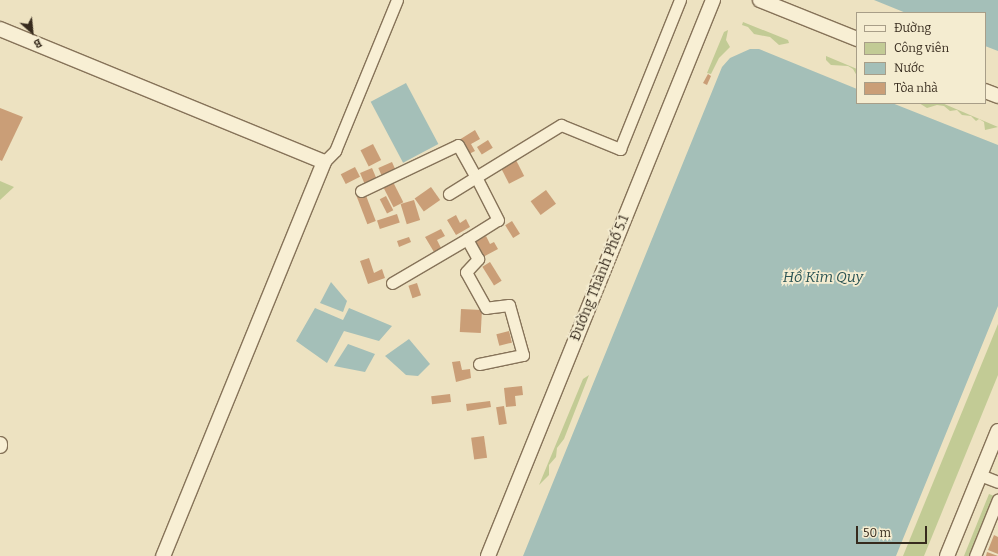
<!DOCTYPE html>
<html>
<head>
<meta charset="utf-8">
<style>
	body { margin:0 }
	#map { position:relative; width:998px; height:556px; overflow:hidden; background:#ede2c1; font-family:Bitter,serif }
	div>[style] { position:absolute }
	.green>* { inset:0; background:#c2cb95; transform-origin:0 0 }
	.water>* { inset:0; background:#a4bfb8; transform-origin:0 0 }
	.building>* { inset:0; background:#ca9e77; transform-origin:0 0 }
	.roads { filter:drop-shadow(1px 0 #867359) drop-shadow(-1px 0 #867359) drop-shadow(0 1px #867359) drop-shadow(0 -1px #867359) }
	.minor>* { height:11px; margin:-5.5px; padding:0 5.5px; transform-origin:5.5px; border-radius:5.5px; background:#f8efd4 }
	.tertiary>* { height:14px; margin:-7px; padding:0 7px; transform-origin:7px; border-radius:7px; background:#f8efd4 }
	span { translate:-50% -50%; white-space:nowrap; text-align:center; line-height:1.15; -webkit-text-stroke:3.5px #f4ecd0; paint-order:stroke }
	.street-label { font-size:14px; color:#362a1d }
	.water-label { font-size:15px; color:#2c5555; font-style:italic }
	.legend { position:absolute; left:856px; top:12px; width:130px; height:92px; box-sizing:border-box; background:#f4ecd0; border:1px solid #a89e88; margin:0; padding:5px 7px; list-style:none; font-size:12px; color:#362a1d }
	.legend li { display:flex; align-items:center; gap:8px; height:20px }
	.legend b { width:20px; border:1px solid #a89e88 }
	.north { position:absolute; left:12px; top:12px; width:40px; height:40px; -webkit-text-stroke:3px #f4ecd0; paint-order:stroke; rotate:153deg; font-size:11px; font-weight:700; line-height:16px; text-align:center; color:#362a1d }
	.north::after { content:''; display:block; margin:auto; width:14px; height:18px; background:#362a1d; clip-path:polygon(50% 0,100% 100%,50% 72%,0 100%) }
	.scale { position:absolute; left:856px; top:526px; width:71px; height:18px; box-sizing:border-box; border:2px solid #362a1d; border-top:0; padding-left:5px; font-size:12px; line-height:14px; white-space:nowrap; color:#362a1d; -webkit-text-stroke:3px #f4ecd0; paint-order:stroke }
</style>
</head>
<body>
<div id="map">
	<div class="green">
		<i style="clip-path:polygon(743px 22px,788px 40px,789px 43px,779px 45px,770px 37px,754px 34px,748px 27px,742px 25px)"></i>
		<i style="clip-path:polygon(728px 30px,726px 40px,730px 47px,719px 58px,711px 74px,707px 73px,724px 32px)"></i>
		<i style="clip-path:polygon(826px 56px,857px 69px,857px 76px,853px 69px,848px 66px,831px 65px,826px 60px)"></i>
		<i style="clip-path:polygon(919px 103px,942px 103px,998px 127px,985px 130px,984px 122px,979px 119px,976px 121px,971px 116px,962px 115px,957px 110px,950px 111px,944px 106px,937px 105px,927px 108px)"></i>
		<i style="clip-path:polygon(0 181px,14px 187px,0 200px)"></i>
		<i style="clip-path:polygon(998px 324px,998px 375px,924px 556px,903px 556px)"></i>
		<i style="clip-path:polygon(589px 375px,564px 439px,557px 448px,556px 457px,549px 465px,549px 475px,539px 485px,583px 379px)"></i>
		<i style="left:989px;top:494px;width:5px;height:67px;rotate:22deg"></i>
	</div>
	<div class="water">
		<i style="clip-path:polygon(874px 0,998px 0,998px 51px,985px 46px,985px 13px,906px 13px)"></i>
		<i style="clip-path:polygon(750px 49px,759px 49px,857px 89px,857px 103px,892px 103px,998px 145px,998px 306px,896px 556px,523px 556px,722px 67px,730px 58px)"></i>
		<i style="left:406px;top:83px;width:69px;height:40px;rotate:62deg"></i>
		<i style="clip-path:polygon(331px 282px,347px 301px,343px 312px,320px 303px)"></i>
		<i style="clip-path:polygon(315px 308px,343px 320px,349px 308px,392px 326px,379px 341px,344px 331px,327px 363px,296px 341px)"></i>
		<i style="clip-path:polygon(409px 339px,430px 364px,418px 376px,406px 375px,385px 356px)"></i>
		<i style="clip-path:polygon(348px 344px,375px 354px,365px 372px,334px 366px)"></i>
	</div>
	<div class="building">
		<i style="clip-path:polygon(708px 74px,711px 76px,707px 85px,703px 83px)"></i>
		<i style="clip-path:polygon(0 108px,23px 117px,2px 161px,0 160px)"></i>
		<i style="clip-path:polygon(475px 130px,480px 139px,471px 144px,475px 151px,467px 155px,459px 140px)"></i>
		<i style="left:488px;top:140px;width:9px;height:13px;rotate:58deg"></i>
		<i style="left:373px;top:144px;width:18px;height:14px;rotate:63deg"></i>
		<i style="left:516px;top:160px;width:18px;height:17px;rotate:63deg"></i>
		<i style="left:392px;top:162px;width:10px;height:15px;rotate:66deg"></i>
		<i style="left:355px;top:167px;width:11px;height:16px;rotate:63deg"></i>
		<i style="left:372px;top:168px;width:13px;height:13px;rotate:67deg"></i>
		<i style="left:392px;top:180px;width:25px;height:11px;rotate:63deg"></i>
		<i style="left:431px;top:187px;width:16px;height:20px;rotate:55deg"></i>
		<i style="left:546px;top:190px;width:17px;height:19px;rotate:54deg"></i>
		<i style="left:365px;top:193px;width:30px;height:9px;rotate:69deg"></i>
		<i style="left:386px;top:196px;width:16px;height:7px;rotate:63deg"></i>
		<i style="left:414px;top:200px;width:21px;height:14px;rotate:73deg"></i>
		<i style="left:397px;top:214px;width:9px;height:21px;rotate:72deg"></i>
		<i style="clip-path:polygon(456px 215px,460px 223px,466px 219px,470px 227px,456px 235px,447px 220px)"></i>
		<i style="left:512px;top:221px;width:15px;height:8px;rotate:58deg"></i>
		<i style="clip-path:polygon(441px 229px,445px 236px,437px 240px,441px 248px,434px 252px,425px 237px)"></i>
		<i style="clip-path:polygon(486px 236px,490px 244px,494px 242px,498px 249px,483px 257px,475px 242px)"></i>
		<i style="clip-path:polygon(409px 237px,411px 242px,399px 247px,397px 241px)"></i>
		<i style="clip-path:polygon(369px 258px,374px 273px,382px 269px,385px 278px,368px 284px,360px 261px)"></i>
		<i style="left:490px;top:262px;width:22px;height:9px;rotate:58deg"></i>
		<i style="left:417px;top:283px;width:13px;height:9px;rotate:72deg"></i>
		<i style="left:461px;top:309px;width:21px;height:23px;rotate:3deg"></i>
		<i style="left:509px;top:331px;width:12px;height:13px;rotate:76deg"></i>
		<i style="clip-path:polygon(460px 361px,462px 370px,470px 369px,471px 378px,456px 382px,452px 362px)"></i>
		<i style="clip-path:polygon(522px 386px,523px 395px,515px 396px,516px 406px,506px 407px,504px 388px)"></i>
		<i style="left:450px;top:394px;width:8px;height:19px;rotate:83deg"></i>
		<i style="clip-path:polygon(490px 401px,491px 407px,467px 411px,466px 404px)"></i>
		<i style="left:504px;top:406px;width:18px;height:8px;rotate:81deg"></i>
		<i style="left:484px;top:436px;width:22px;height:13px;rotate:82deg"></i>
		<i style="clip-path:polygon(994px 535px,998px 537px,998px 554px,988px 550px)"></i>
		<i style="clip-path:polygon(987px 552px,998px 556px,986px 556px)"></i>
	</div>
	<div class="roads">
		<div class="minor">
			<i style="left:324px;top:162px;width:16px;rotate:-45deg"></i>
			<i style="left:335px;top:151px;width:163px;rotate:-67.7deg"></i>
			<i style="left:361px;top:191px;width:107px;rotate:-25.4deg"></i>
			<i style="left:458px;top:145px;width:37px;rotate:61deg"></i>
			<i style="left:476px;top:177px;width:32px;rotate:148deg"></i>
			<i style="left:392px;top:283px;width:87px;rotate:-30.4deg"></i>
			<i style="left:479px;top:364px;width:45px;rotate:-11.6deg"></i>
			<i style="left:523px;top:355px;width:52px;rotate:-105.6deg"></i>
			<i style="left:509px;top:305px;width:23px;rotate:173deg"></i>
			<i style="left:486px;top:308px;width:41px;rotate:-119.1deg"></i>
			<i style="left:466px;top:272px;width:18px;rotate:-47deg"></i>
			<i style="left:478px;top:259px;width:23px;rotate:-119deg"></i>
			<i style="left:467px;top:239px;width:36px;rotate:-32deg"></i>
			<i style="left:498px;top:220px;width:48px;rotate:-117.1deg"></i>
			<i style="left:476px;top:177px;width:100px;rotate:-31.5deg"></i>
			<i style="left:561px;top:125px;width:64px;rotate:22.1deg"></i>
			<i style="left:620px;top:149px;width:161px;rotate:-68.1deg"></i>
			<i style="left:980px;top:475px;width:19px;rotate:21deg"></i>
			<i style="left:975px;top:556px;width:61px;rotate:-68deg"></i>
		</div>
		<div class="tertiary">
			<i style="left:760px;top:0;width:105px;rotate:21.9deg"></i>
			<i style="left:0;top:29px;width:350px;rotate:22.3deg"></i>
			<i style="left:324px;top:162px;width:426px;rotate:112.2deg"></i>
			<i style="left:985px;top:91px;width:14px;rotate:21deg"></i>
			<i style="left:0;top:444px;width:2px;rotate:90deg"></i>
			<i style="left:488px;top:556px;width:600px;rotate:-67.97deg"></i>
			<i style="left:947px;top:556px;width:135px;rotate:-67.8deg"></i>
		</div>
	</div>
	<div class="street-label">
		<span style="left:600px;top:278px;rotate:-68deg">Đường Thành Phố 5.1</span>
	</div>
	<div class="water-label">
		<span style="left:823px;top:278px">Hồ Kim Quy</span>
	</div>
	<ul class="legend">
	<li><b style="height:5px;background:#f8efd4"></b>Đường</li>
	<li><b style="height:11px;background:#c2cb95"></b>Công viên</li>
	<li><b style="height:11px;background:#a4bfb8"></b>Nước</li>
	<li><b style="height:11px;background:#ca9e77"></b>Tòa nhà</li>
	</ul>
	<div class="north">B</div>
	<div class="scale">50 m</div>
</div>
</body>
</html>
